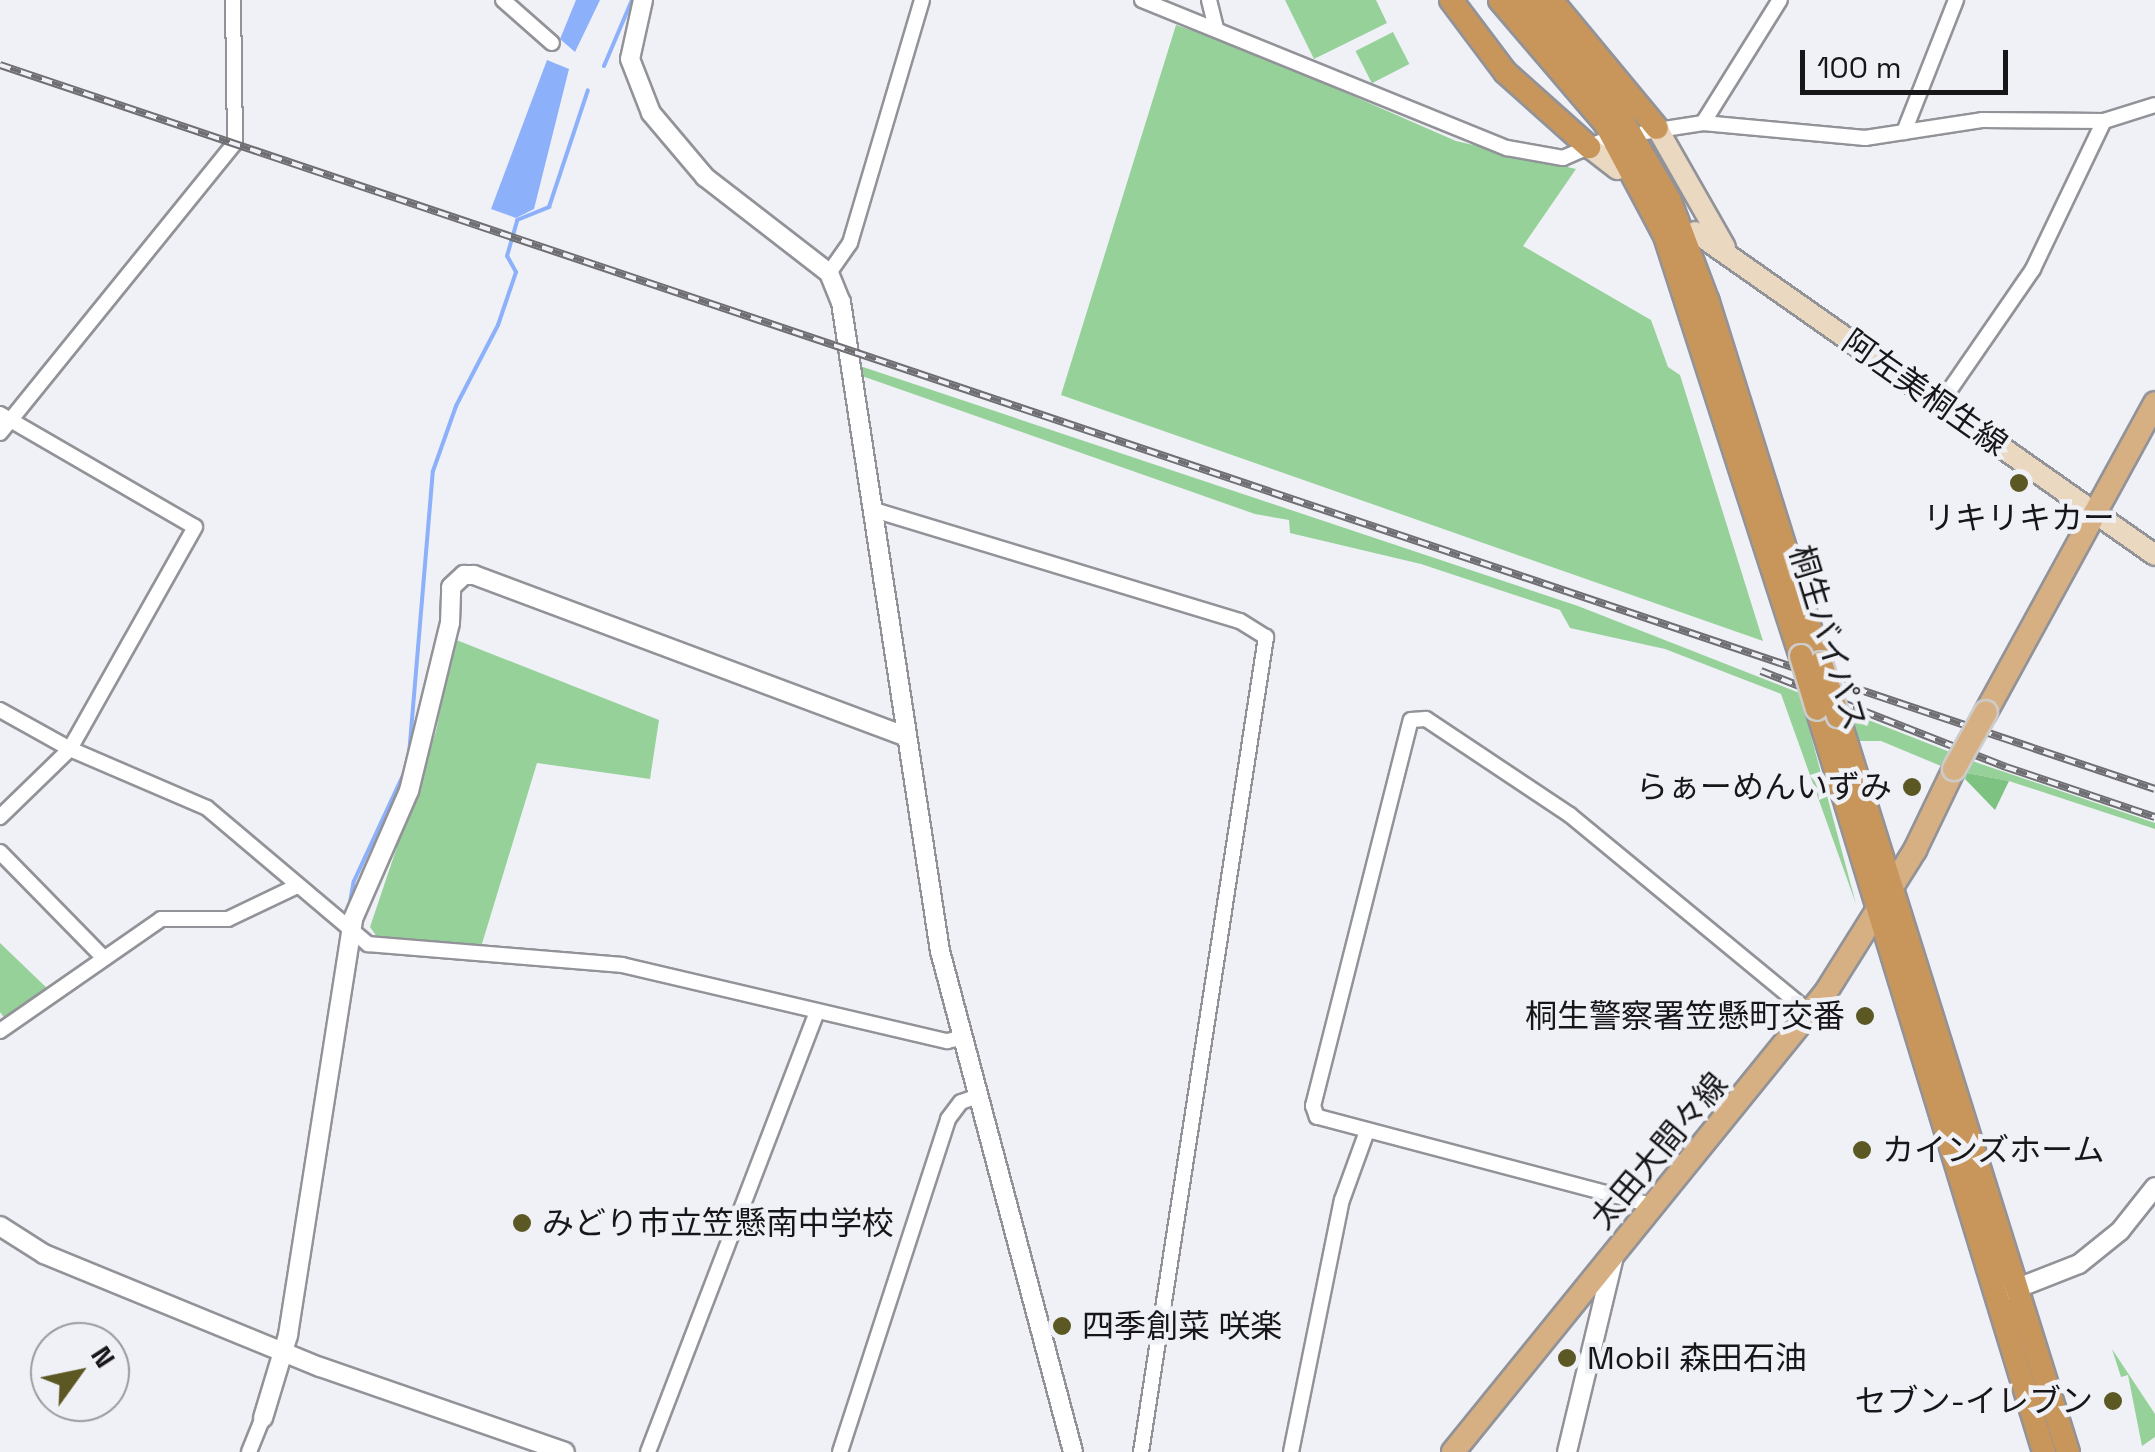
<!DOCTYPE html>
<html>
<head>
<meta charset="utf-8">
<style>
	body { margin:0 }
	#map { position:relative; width:2155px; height:1452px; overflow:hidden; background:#f0f1f7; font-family:"Space Grotesk","Noto Sans JP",sans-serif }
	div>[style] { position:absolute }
	.green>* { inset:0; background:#95d199; transform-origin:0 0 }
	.forest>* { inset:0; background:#7ec282 }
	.water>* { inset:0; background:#8db0fa }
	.stream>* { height:4px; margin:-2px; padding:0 2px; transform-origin:2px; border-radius:2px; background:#8db0fa }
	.roads { filter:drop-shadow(2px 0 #929399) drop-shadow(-2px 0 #929399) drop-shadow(0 2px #929399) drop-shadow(0 -2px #929399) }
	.minor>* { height:14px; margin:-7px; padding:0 7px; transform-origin:7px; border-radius:7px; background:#fff }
	.tertiary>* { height:18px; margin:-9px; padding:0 9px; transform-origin:9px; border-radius:9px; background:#fff }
	.secondary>* { height:20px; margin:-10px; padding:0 10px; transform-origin:10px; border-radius:10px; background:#ead8c1 }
	.primary>* { height:22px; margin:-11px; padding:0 11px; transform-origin:11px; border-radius:11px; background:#d6b083 }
	.trunk>* { height:22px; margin:-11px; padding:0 11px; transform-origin:11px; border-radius:11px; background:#c8965a }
	.rail>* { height:8px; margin-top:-4px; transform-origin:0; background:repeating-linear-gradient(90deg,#f0f1f7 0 11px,#6f6f73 0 22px); box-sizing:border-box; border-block:2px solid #6f6f73 }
	.bridges { filter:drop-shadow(2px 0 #ccc) drop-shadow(-2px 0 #ccc) drop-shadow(0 2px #ccc) drop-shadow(0 -2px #ccc) }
	.primary-bridge>* { height:22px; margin:-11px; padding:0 11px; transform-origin:11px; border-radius:11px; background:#d6b083 }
	.trunk-bridge>* { height:22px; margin:-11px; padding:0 11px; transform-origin:11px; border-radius:11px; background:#c8965a }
	.dots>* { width:28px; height:28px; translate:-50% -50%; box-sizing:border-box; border:5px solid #f0f1f7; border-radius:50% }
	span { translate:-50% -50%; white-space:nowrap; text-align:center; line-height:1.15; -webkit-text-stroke:9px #f0f1f7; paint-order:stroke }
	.street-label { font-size:32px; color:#171719 }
	.poi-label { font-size:32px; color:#171719 }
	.right { translate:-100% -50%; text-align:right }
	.left { translate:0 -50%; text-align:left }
	.north { position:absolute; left:30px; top:1322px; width:100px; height:100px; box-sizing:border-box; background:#f0f1f7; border:2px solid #999a9e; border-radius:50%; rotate:57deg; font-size:28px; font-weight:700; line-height:40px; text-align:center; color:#171719 }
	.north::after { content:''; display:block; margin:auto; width:35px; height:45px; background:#5c5824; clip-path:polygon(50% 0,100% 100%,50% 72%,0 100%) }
	.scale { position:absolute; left:1800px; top:50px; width:208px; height:45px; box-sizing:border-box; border:5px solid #171719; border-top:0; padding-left:12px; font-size:30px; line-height:35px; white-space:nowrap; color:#171719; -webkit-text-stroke:8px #f0f1f7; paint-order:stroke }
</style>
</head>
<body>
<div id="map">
	<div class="green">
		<i style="clip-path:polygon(1285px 0,1376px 0,1387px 23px,1314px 59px)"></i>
		<i style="clip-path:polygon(1176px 25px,1241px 47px,1456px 141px,1576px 169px,1523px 246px,1651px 320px,1668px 367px,1680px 375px,1763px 641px,1061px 395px)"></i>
		<i style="left:1393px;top:32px;width:36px;height:42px;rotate:63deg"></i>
		<i style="clip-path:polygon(860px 366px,1578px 606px,1978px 763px,2155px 823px,2155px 829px,2009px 781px,1967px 773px,1946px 761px,1941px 766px,1881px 741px,1859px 741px,1852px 718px,1802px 702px,1856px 904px,1781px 694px,1665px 649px,1570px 628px,1560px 610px,1421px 564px,1290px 533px,1289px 520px,1255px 514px,862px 376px)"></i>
		<i style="clip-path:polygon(454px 639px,659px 720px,650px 779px,537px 763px,481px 947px,377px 937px,370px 927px,436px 731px)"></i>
		<i style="clip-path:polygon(0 943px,50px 991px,6px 1020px,0 1012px)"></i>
		<i style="clip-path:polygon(2112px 1349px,2155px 1414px,2155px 1437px,2142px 1446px,2128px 1375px,2121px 1377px)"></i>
	</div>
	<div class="forest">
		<i style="clip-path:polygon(1967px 773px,2009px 781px,1995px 810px,1965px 779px)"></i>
	</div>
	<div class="water">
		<i style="clip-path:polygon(576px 0,600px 0,575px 52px,560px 39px)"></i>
		<i style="clip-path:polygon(547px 60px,569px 69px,534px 209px,516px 218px,491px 209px)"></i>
	</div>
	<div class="stream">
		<i style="left:604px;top:66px;width:72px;rotate:-67deg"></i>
		<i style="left:409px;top:755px;width:285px;rotate:-85.2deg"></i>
		<i style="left:433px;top:471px;width:69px;rotate:-70.5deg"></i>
		<i style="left:456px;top:406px;width:91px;rotate:-62.6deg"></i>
		<i style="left:498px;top:325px;width:56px;rotate:-71.2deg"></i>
		<i style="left:516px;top:272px;width:18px;rotate:-119deg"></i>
		<i style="left:507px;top:256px;width:37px;rotate:-74deg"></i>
		<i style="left:517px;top:220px;width:35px;rotate:-22deg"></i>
		<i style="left:549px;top:207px;width:123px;rotate:-71.6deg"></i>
		<i style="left:349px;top:908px;width:27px;rotate:-80deg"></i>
		<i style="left:354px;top:881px;width:123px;rotate:-65.1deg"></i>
	</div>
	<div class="roads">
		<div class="minor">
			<i style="left:503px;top:0;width:65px;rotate:41.3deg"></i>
			<i style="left:1142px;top:0;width:394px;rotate:22.1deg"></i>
			<i style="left:1507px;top:148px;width:57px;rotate:10.1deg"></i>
			<i style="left:1563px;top:158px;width:40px;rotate:-23.4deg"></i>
			<i style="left:1209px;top:0;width:29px;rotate:76deg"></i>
			<i style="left:1703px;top:123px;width:145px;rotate:-58deg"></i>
			<i style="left:1645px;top:132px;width:59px;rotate:-8.8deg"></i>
			<i style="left:1703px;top:123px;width:163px;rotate:5.3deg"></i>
			<i style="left:1865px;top:138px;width:118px;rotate:-8.7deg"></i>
			<i style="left:1982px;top:120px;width:122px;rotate:0.5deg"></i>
			<i style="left:2104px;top:121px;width:53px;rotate:-17.4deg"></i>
			<i style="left:1904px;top:132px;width:142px;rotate:-68.5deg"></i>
			<i style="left:829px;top:273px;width:37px;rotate:-55deg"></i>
			<i style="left:850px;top:243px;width:253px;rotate:-73.5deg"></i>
			<i style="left:1940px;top:404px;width:164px;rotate:-55.4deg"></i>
			<i style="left:2033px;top:269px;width:164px;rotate:-64.4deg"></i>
			<i style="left:0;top:414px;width:225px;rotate:30.1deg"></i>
			<i style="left:195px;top:527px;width:255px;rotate:119.4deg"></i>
			<i style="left:70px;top:749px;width:98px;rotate:135.8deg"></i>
			<i style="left:0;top:433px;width:373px;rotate:-51deg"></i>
			<i style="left:235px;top:143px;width:143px;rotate:-90.8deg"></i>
			<i style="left:874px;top:510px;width:382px;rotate:16.9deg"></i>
			<i style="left:1240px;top:621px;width:31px;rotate:32deg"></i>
			<i style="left:1266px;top:637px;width:825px;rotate:98.72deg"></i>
			<i style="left:0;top:710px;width:80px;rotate:29.1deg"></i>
			<i style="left:70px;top:749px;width:149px;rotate:23.3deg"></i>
			<i style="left:207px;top:808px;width:211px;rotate:40.2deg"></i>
			<i style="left:368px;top:944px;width:255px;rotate:4.7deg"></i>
			<i style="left:622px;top:965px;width:334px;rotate:13.2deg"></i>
			<i style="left:947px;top:1041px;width:14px;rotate:-12deg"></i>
			<i style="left:0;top:852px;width:144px;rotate:45.6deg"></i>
			<i style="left:0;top:1031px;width:196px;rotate:-34.8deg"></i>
			<i style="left:161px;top:919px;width:67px"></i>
			<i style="left:228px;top:919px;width:74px;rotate:-25.5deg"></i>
			<i style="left:1655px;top:1206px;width:350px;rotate:-165.2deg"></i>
			<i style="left:1317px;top:1117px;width:12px;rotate:-110deg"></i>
			<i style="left:1313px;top:1106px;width:398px;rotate:-75.8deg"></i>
			<i style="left:1411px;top:720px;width:15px;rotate:-4deg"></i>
			<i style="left:1426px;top:719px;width:173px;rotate:33.7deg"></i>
			<i style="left:1570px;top:815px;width:311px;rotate:39.5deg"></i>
			<i style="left:249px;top:1452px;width:37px;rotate:-68deg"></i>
			<i style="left:648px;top:1452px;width:471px;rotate:-69deg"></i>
			<i style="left:840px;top:1452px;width:350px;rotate:-72deg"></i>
			<i style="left:948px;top:1119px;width:21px;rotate:-53deg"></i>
			<i style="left:961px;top:1102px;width:18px;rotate:-19deg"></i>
			<i style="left:1291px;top:1452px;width:257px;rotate:-78.6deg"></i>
			<i style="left:1342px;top:1200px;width:70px;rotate:-70deg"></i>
		</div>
		<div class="tertiary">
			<i style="left:643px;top:0;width:60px;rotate:102.4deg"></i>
			<i style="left:630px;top:59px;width:58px;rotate:68.7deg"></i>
			<i style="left:651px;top:113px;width:84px;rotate:49.8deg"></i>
			<i style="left:705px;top:177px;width:157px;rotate:37.7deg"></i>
			<i style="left:829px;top:273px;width:31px;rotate:68deg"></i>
			<i style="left:841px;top:302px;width:657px;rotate:81.33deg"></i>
			<i style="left:940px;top:951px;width:518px;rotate:75.13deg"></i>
			<i style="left:0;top:1226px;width:52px;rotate:32.5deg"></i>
			<i style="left:44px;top:1254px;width:298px;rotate:22.3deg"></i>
			<i style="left:320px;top:1367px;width:259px;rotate:19.1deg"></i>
			<i style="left:2005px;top:1293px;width:79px;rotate:-21.4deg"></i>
			<i style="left:2079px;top:1264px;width:53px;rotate:-38.8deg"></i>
			<i style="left:2120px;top:1231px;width:56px;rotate:-51.5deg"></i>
			<i style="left:263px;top:1418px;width:87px;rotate:-73.2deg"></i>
			<i style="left:288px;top:1335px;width:421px;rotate:-81.1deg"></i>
			<i style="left:353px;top:919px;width:140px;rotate:-66.4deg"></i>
			<i style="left:409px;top:791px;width:173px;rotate:-76.3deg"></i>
			<i style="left:450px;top:623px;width:36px;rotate:-88deg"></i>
			<i style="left:451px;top:587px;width:18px;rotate:-43deg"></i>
			<i style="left:464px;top:575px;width:10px"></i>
			<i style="left:474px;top:575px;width:460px;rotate:20.5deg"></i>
			<i style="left:1567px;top:1452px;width:202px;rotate:-76.5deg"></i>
		</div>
		<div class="secondary">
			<i style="left:1657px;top:128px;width:137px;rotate:60.3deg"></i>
			<i style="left:1589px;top:147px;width:36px;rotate:38deg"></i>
			<i style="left:1695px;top:232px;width:562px;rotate:35.08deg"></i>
		</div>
		<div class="primary">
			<i style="left:1986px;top:712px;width:352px;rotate:-61.3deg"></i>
			<i style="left:1453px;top:1452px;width:592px;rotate:-50.96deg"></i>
			<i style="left:1826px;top:992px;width:168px;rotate:-57.9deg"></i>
			<i style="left:1915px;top:850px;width:90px;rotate:-64.3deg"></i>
		</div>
		<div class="trunk">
			<i style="left:1451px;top:0;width:90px;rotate:53.1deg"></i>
			<i style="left:1505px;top:72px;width:113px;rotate:41.8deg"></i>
			<i style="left:1500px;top:0;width:162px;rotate:49.5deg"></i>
			<i style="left:1605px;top:123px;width:128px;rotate:62deg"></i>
			<i style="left:1665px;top:236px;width:441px;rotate:72.1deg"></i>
			<i style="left:1525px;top:0;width:133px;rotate:49.6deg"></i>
			<i style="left:1611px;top:101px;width:114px;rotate:59.4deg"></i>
			<i style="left:1669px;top:199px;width:110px;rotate:69.3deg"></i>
			<i style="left:1708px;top:302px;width:378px;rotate:72.6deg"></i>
			<i style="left:1551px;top:0;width:166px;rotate:50.4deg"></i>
			<i style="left:1817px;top:709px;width:777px;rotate:73.01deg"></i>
			<i style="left:1838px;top:716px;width:771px;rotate:72.65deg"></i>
		</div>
	</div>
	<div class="rail">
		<i style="left:0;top:65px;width:2273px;rotate:18.57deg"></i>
		<i style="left:1761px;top:671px;width:263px;rotate:21.4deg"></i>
		<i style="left:2006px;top:767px;width:157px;rotate:18.6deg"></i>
	</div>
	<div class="bridges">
		<div class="primary-bridge">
			<i style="left:1954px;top:769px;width:65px;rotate:-60.7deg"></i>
		</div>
		<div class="trunk-bridge">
			<i style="left:1801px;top:656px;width:55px;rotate:73.2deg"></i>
			<i style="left:1821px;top:663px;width:56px;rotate:72.2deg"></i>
		</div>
	</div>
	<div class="dots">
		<i style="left:2019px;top:483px;background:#5c5824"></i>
		<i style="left:1912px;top:787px;background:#5c5824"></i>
		<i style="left:1865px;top:1016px;background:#5c5824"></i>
		<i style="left:1862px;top:1150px;background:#5c5824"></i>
		<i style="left:522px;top:1223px;background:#5c5824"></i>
		<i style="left:1062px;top:1326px;background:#5c5824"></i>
		<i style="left:1567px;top:1358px;background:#5c5824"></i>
		<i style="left:2113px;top:1401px;background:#5c5824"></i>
	</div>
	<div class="street-label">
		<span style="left:1925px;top:393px;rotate:35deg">阿左美桐生線</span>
		<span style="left:1828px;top:638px;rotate:73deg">桐生バイパス</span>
		<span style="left:1659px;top:1151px;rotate:-50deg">太田大間々線</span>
	</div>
	<div class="poi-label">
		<span style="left:2019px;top:518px">リキリキカー</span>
		<span class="right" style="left:1892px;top:787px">らぁーめんいずみ</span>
		<span class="right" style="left:1845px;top:1016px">桐生警察署笠懸町交番</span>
		<span class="left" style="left:1882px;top:1150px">カインズホーム</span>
		<span class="left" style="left:542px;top:1223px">みどり市立笠懸南中学校</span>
		<span class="left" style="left:1082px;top:1326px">四季創菜 咲楽</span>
		<span class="left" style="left:1587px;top:1358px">Mobil 森田石油</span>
		<span class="right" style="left:2093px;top:1401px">セブン-イレブン</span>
	</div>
	<div class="north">N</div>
	<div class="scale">100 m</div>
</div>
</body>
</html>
